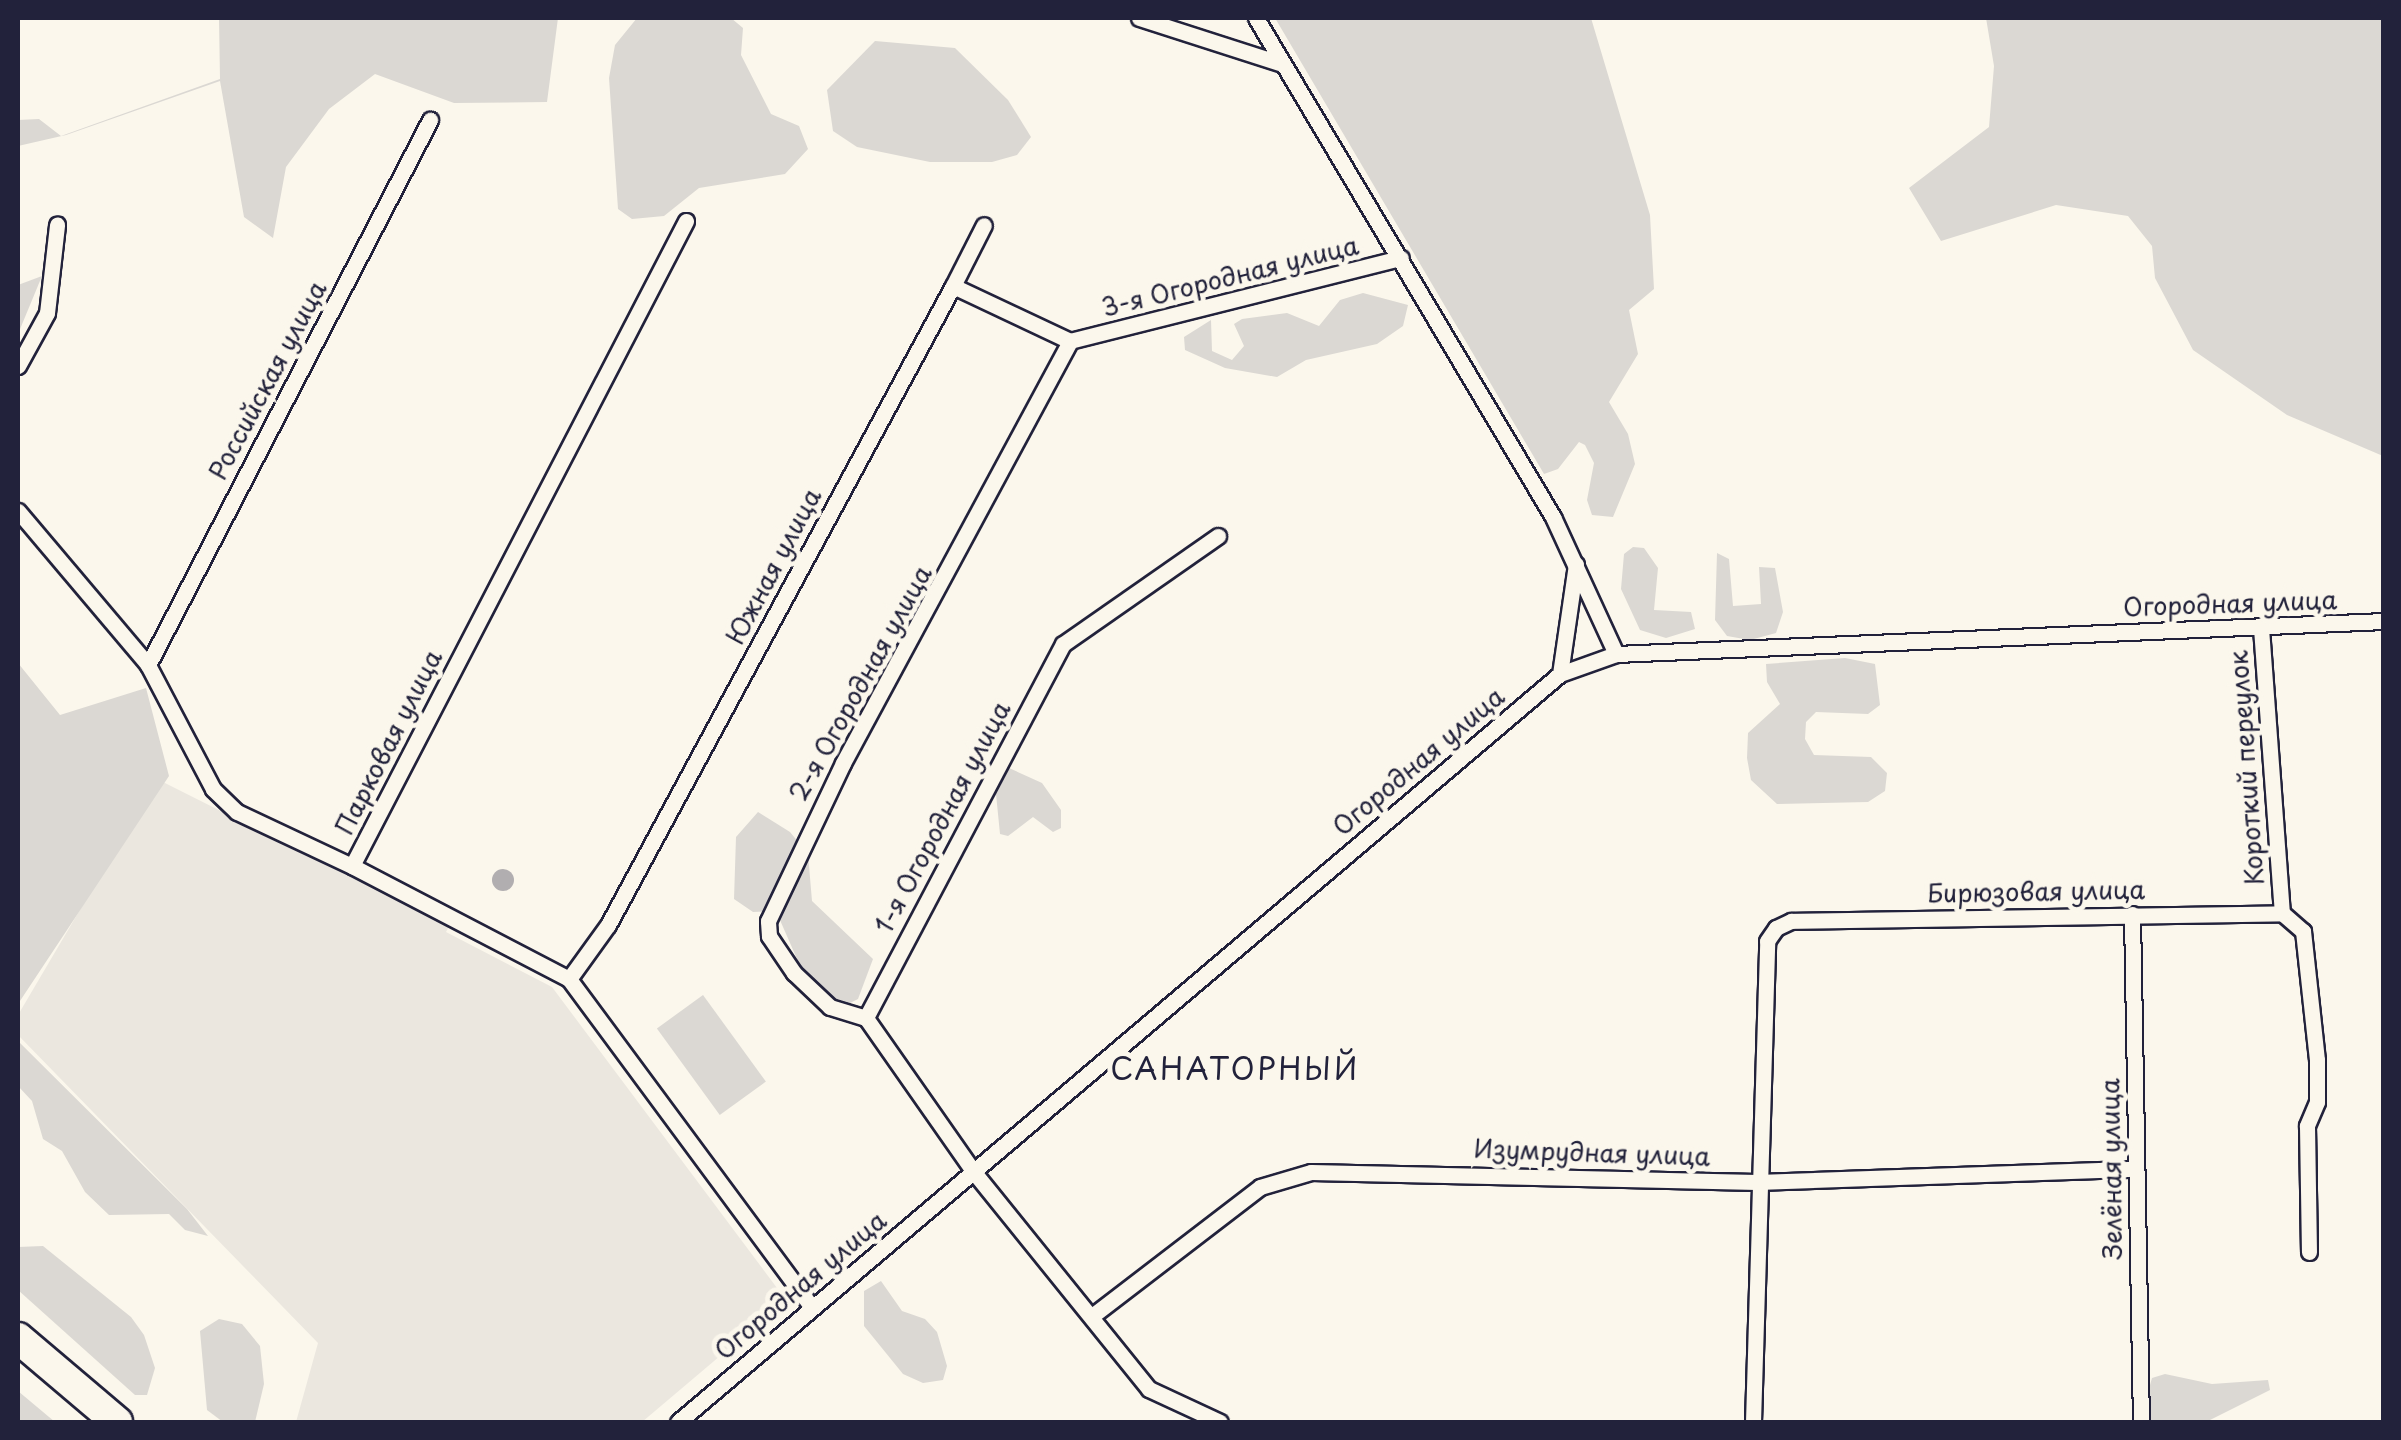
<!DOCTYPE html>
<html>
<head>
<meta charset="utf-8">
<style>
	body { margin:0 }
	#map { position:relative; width:2401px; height:1440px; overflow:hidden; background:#fbf7ec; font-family:"Playpen Sans",sans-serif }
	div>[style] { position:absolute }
	.built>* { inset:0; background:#ebe7df }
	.green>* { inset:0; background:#dbd8d3; transform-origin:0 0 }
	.water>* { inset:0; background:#b1aeb0 }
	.round { border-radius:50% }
	.roads { filter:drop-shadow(2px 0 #22223b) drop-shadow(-2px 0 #22223b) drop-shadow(0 2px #22223b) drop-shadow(0 -2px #22223b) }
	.street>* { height:15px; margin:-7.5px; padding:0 7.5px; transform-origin:7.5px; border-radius:7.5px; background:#fbf7ec }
	.highway>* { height:30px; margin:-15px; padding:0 15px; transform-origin:15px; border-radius:15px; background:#fbf7ec }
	span { translate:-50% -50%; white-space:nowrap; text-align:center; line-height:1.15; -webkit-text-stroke:10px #fbf7ec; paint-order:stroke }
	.street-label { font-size:25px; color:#22223b }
	.quarter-label { font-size:30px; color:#22223b; letter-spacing:2.5px }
	.frame { position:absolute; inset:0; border:20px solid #22223b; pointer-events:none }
</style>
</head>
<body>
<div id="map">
	<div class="built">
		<i style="clip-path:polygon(157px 779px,449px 926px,446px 932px,552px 987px,786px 1300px,642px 1422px,296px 1422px,318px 1343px,18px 1035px,18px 1015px)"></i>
	</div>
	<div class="green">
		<i style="clip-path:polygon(219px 18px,558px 18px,547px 102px,454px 103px,375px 74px,329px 109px,286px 167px,273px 238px,244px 217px,220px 81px,66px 135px,18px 146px,18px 120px,39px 119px,61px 136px,220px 79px)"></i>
		<i style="clip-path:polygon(637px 18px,731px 18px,743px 28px,741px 55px,771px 114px,799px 126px,808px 149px,785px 174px,699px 188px,664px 216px,632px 219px,618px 209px,609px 78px,615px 45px)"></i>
		<i style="clip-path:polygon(1275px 18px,1591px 18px,1650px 215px,1654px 289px,1629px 310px,1638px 354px,1609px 402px,1628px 434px,1635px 464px,1613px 517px,1592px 515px,1587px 500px,1594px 463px,1585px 445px,1579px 442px,1558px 469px,1544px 474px)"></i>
		<i style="clip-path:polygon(1986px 18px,2383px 18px,2383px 456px,2287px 415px,2193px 350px,2155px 278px,2152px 246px,2128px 216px,2056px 205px,1941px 241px,1909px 188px,1989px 127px,1994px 66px)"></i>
		<i style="clip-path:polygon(875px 41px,955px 48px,1008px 100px,1031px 137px,1017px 155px,992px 162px,930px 162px,857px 147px,833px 131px,827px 90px)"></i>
		<i style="clip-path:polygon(42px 276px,18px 334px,18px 285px)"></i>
		<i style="clip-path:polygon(1363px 293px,1408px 305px,1403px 326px,1377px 344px,1306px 360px,1277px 377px,1225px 368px,1185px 350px,1184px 337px,1211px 320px,1212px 351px,1232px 360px,1244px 346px,1234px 324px,1242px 319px,1287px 313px,1319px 326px,1340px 300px)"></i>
		<i style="clip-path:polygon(1633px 547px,1644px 548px,1658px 568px,1654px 610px,1691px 612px,1695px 629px,1666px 638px,1640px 630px,1621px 589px,1624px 554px)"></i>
		<i style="clip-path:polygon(1717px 553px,1729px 559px,1733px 606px,1761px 604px,1759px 567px,1775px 568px,1783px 612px,1776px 633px,1750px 640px,1727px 636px,1715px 620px)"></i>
		<i style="clip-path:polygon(1845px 658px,1875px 664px,1880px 705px,1868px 714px,1816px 712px,1806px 722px,1805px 739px,1814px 755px,1871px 757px,1887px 773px,1885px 791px,1868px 802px,1777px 804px,1751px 780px,1747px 758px,1748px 733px,1780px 704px,1767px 682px,1766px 664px)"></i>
		<i style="clip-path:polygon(18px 663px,60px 715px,146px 688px,169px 776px,18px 1004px)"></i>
		<i style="clip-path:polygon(1009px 768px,1042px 783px,1061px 810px,1061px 828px,1053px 832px,1033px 817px,1008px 836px,1000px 834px,996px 794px)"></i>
		<i style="clip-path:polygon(758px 812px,790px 832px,808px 854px,812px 901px,873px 959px,858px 999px,846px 1005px,817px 989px,801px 968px,776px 911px,753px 912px,734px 899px,736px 837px)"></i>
		<i style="left:703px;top:995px;width:107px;height:57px;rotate:54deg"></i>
		<i style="clip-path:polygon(18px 1041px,187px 1209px,208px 1236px,185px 1230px,169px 1214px,109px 1215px,85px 1192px,62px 1151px,43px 1139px,32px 1101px,18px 1086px)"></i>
		<i style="clip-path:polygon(43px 1246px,131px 1317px,144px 1335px,155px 1368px,147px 1395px,135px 1395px,18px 1290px,18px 1247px)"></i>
		<i style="clip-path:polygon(881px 1281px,902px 1311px,925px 1319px,937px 1332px,947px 1366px,943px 1380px,923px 1383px,903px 1374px,864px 1326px,864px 1291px)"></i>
		<i style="clip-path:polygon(219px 1319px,242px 1324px,260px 1346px,264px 1384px,255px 1422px,223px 1422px,207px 1410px,200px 1331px)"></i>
		<i style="clip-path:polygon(2165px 1374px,2212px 1384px,2268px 1380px,2270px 1390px,2206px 1422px,2151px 1422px,2148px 1392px,2152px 1378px)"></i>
		<i style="clip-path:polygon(18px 1391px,55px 1422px,18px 1422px)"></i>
	</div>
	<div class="water">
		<i class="round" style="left:492px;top:869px;width:22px;height:22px"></i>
	</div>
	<div class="roads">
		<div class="street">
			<i style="left:1139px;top:18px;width:150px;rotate:17.8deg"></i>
			<i style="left:1256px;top:18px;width:581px;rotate:59.24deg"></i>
			<i style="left:1553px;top:517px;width:151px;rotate:65.3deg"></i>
			<i style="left:686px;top:221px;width:726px;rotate:117.38deg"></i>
			<i style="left:352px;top:866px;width:245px;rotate:27.5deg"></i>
			<i style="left:569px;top:979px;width:408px;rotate:53.5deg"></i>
			<i style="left:953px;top:286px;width:68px;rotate:-63.1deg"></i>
			<i style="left:1070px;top:341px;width:341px;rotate:-14.1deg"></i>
			<i style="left:18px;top:366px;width:60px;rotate:-61.3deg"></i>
			<i style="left:47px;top:313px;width:89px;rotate:-83.5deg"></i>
			<i style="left:18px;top:511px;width:202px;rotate:49.8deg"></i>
			<i style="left:148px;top:665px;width:140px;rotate:62.3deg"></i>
			<i style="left:213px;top:789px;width:33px;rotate:44deg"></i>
			<i style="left:237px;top:812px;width:127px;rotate:25.2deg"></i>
			<i style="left:1218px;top:536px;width:189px;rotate:145.1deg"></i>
			<i style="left:1063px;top:644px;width:423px;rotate:117.8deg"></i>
			<i style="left:866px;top:1018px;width:187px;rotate:55deg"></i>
			<i style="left:973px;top:1171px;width:280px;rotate:51.1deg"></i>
			<i style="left:1149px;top:1389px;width:78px;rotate:24.9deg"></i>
			<i style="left:2261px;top:628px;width:286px;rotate:85.8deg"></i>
			<i style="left:2282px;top:913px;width:28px;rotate:41deg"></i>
			<i style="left:2303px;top:931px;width:130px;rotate:83.8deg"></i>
			<i style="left:2317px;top:1060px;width:42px;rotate:90deg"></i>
			<i style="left:2317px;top:1102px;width:26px;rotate:113deg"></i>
			<i style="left:2307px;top:1126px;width:126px;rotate:89.1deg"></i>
			<i style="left:148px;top:665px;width:614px;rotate:-62.64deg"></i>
			<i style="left:1560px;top:674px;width:111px;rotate:-81.7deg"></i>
			<i style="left:2132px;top:914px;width:508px;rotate:88.99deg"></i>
			<i style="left:569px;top:979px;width:67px;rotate:-54.2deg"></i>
			<i style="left:608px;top:925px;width:726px;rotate:-61.64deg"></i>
			<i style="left:953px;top:286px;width:129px;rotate:25.2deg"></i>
			<i style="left:866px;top:1018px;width:38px;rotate:-163deg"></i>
			<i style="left:830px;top:1007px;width:50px;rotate:-136.6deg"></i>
			<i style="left:794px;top:973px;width:45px;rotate:-124deg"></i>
			<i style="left:769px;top:936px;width:15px;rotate:-94deg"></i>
			<i style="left:768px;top:921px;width:175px;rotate:-64.6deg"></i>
			<i style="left:843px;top:763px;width:479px;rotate:-61.7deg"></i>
			<i style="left:1092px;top:1316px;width:212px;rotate:-37.5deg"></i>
			<i style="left:1260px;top:1187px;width:53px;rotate:-16.4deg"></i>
			<i style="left:1311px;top:1172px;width:446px;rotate:1.3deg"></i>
			<i style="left:1757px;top:1182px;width:378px;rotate:-2deg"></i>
			<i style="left:678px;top:1422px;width:1156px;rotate:-40.3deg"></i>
			<i style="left:1560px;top:674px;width:59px;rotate:-19.7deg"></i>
			<i style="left:1616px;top:654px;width:769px;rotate:-2.46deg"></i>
			<i style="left:1753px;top:1422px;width:481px;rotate:-88.3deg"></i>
			<i style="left:1767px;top:941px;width:16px;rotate:-55deg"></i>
			<i style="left:1776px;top:928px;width:17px;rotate:-25deg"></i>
			<i style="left:1791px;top:921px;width:491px;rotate:-0.9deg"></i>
		</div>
		<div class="highway">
			<i style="left:18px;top:1338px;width:130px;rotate:40.3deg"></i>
		</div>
	</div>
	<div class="street-label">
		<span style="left:1230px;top:276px;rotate:-14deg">3-я Огородная улица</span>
		<span style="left:267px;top:380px;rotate:-62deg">Российская улица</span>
		<span style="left:773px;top:566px;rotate:-62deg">Южная улица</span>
		<span style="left:2230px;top:603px;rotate:-2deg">Огородная улица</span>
		<span style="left:860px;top:683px;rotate:-61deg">2-я Огородная улица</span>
		<span style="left:388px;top:742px;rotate:-63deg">Парковая улица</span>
		<span style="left:1418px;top:761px;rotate:-40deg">Огородная улица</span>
		<span style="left:2246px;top:768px;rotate:-94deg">Короткий переулок</span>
		<span style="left:942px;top:817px;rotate:-62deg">1-я Огородная улица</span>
		<span style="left:2036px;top:891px;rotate:-1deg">Бирюзовая улица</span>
		<span style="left:1592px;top:1152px;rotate:2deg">Изумрудная улица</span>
		<span style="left:2111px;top:1169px;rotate:-91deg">Зелёная улица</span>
		<span style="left:800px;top:1285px;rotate:-40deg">Огородная улица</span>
	</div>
	<div class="quarter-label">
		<span style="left:1235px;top:1068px">САНАТОРНЫЙ</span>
	</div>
	<div class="frame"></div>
</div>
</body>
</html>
